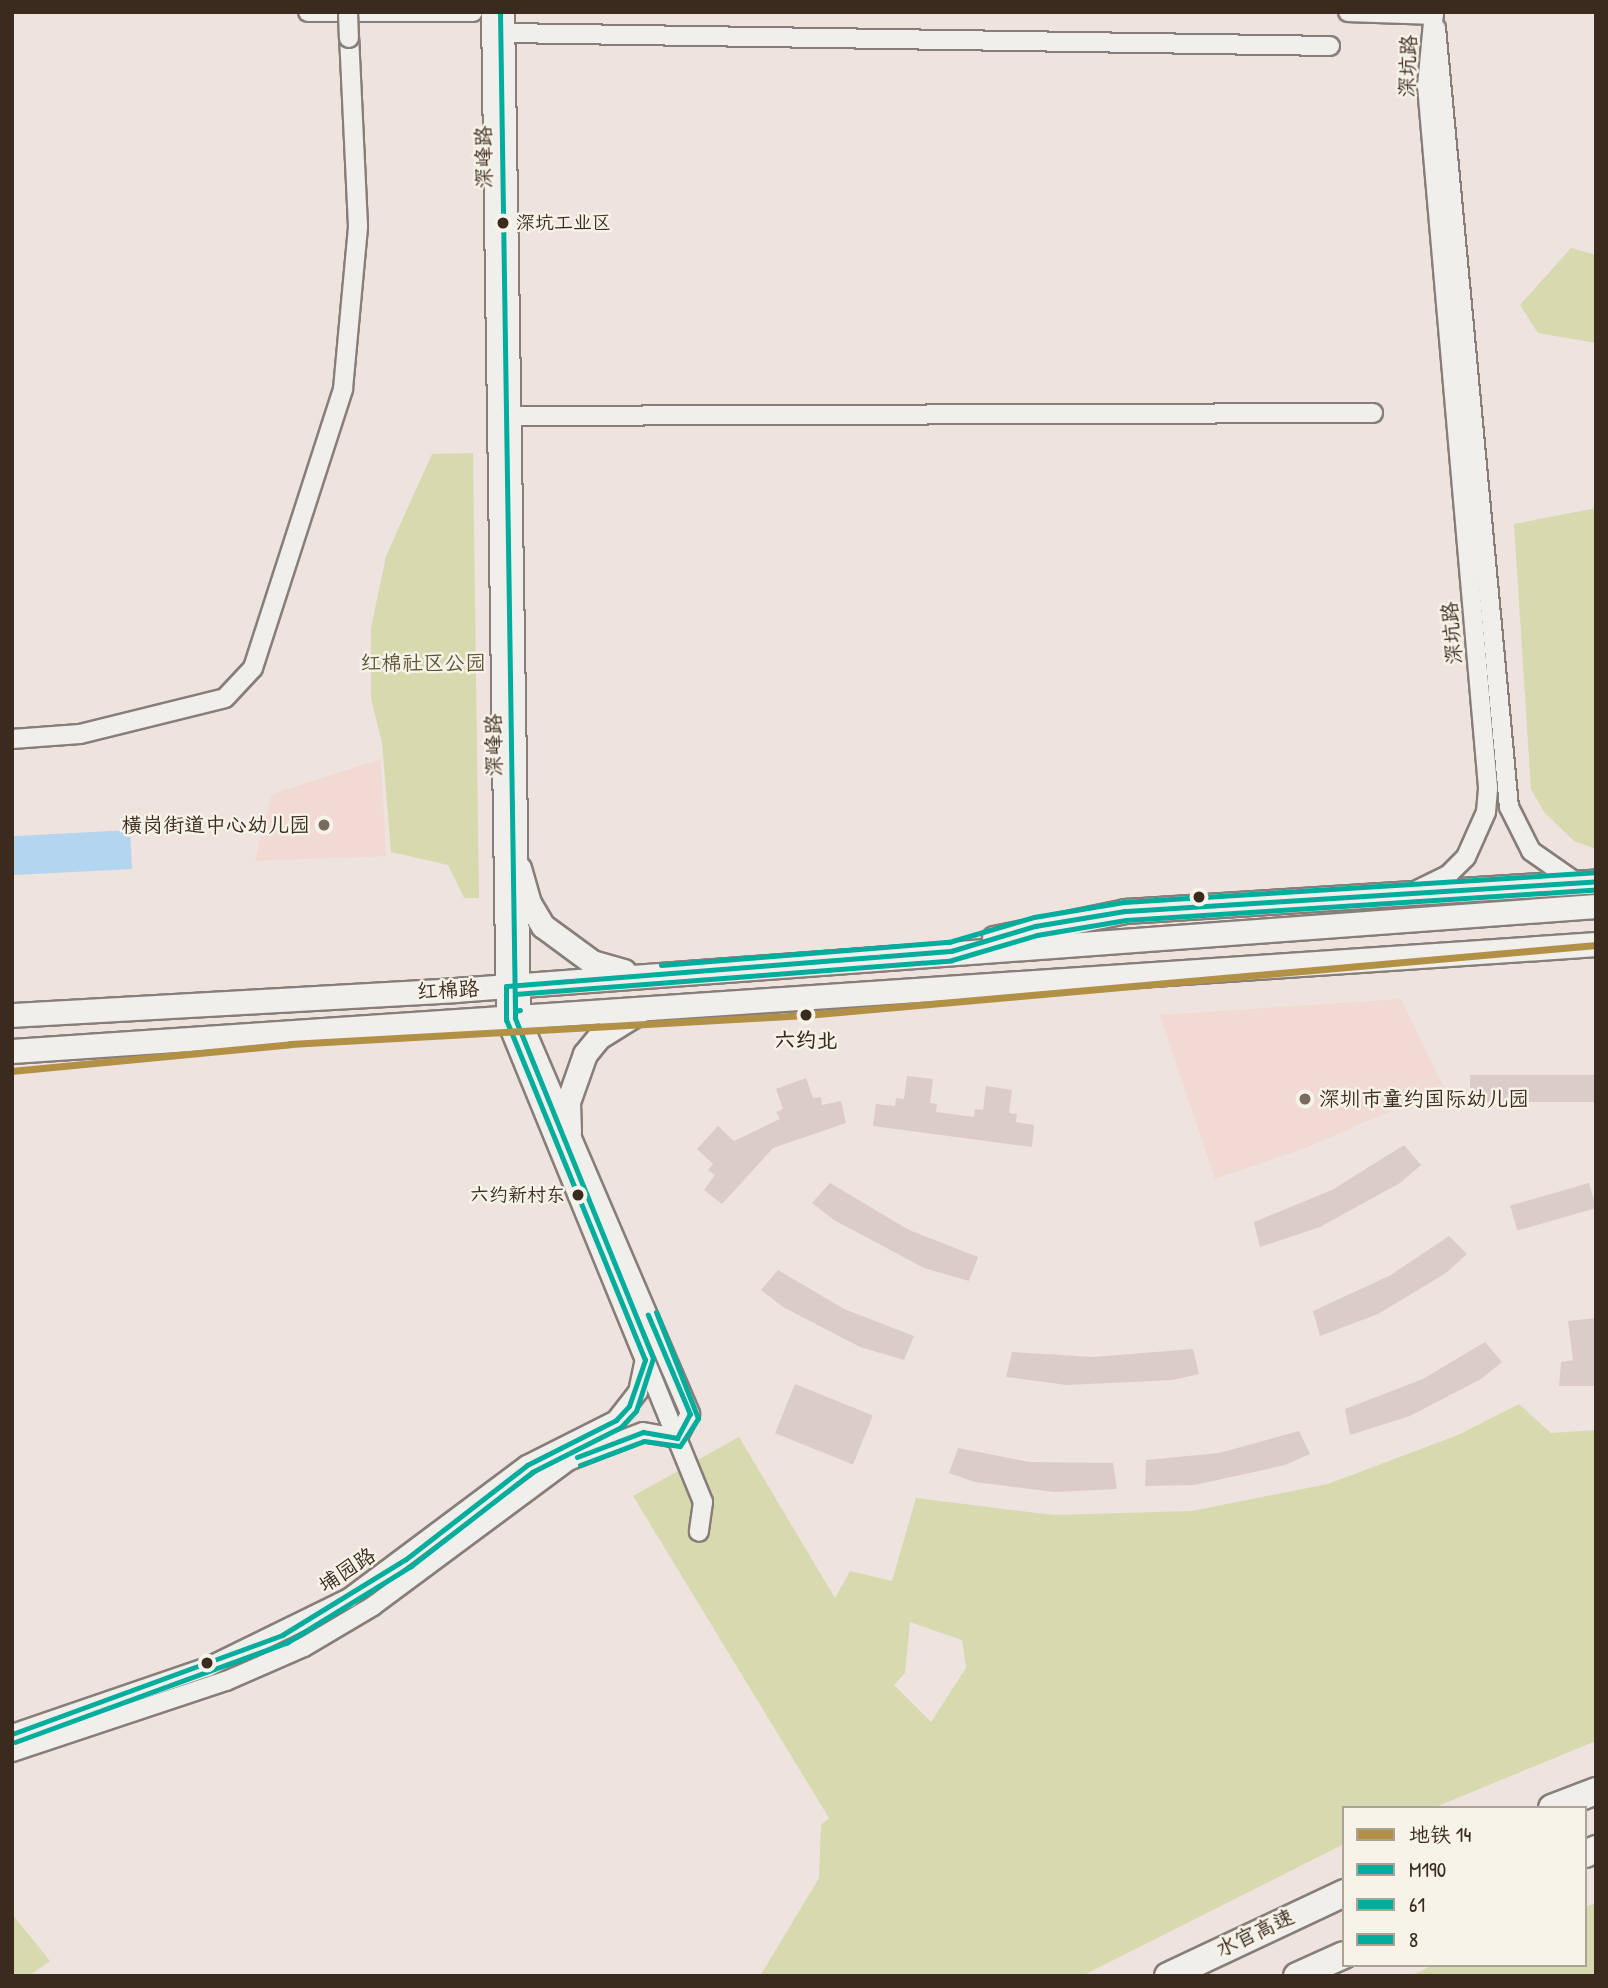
<!DOCTYPE html>
<html>
<head>
<meta charset="utf-8">
<style>
	body { margin:0 }
	#map { position:relative; width:1608px; height:1988px; overflow:hidden; background:#eee3de; font-family:"Patrick Hand","LXGW WenKai TC",sans-serif }
	div>[style] { position:absolute }
	.built>* { inset:0; background:#f1dad4 }
	.green>* { inset:0; background:#d6daae }
	.water>* { inset:0; background:#b3d5f0; transform-origin:0 0 }
	.building>* { inset:0; background:#dcccc9; transform-origin:0 0 }
	.roads { filter:drop-shadow(2px 0 #877e79) drop-shadow(-2px 0 #877e79) drop-shadow(0 2px #877e79) drop-shadow(0 -2px #877e79) }
	.minor>* { height:18px; margin:-9px; padding:0 9px; transform-origin:9px; border-radius:9px; background:#f1efeb }
	.major>* { height:23px; margin:-11.5px; padding:0 11.5px; transform-origin:11.5px; border-radius:11.5px; background:#f1efeb }
	.highway>* { height:26px; margin:-13px; padding:0 13px; transform-origin:13px; border-radius:13px; background:#f1efeb }
	.bridges { filter:drop-shadow(2px 0 #877e79) drop-shadow(-2px 0 #877e79) drop-shadow(0 2px #877e79) drop-shadow(0 -2px #877e79) }
	.minor-bridge>* { height:18px; margin:-9px; padding:0 9px; transform-origin:9px; border-radius:9px; background:#f1efeb }
	.bus-1>* { height:5px; margin:-2.5px; padding:0 2.5px; transform-origin:2.5px; border-radius:2.5px; background:#01ad9c }
	.bus-2>* { height:5px; margin:-2.5px; padding:0 2.5px; transform-origin:2.5px; border-radius:2.5px; background:#01ad9c }
	.bus-3>* { height:5px; margin:-2.5px; padding:0 2.5px; transform-origin:2.5px; border-radius:2.5px; background:#01ad9c }
	.metro-1>* { height:7px; margin:-3.5px; padding:0 3.5px; transform-origin:3.5px; border-radius:3.5px; background:#b29046 }
	.dots>* { width:19px; height:19px; translate:-50% -50%; box-sizing:border-box; border:4px solid #f7f3e8; border-radius:50% }
	span { translate:-50% -50%; white-space:nowrap; text-align:center; line-height:1.15; -webkit-text-stroke:5px #f7f3e8; paint-order:stroke }
	.bus-label { font-size:19px; color:#3b2a1e }
	.left { translate:0 -50%; text-align:left }
	.right { translate:-100% -50%; text-align:right }
	.street-label { font-size:21px; color:#3b2a1e }
	.park-label { font-size:21px; color:#5d5438 }
	.poi-label { font-size:21px; color:#3b2a1e }
	.stop-label { font-size:21px; color:#3b2a1e; font-weight:700 }
	.frame { position:absolute; inset:0; border:14px solid #3b2a1e; pointer-events:none }
	.legend { position:absolute; left:1342px; top:1806px; width:245px; height:161px; box-sizing:border-box; background:#f7f3e8; border:2px solid #aca397; margin:0; padding:9px 12px; list-style:none; font-size:21px; color:#3b2a1e }
	.legend li { display:flex; align-items:center; gap:14px; height:35px }
	.legend b { width:35px; border:2px solid #aca397 }
</style>
</head>
<body>
<div id="map">
	<div class="built">
		<i style="clip-path:polygon(381px 759px,386px 856px,255px 861px,272px 794px)"></i>
		<i style="clip-path:polygon(1401px 999px,1444px 1088px,1308px 1147px,1215px 1179px,1160px 1015px)"></i>
	</div>
	<div class="green">
		<i style="clip-path:polygon(1571px 248px,1596px 255px,1596px 343px,1538px 333px,1520px 305px)"></i>
		<i style="clip-path:polygon(473px 453px,479px 898px,464px 898px,448px 865px,391px 852px,382px 743px,371px 698px,371px 628px,386px 556px,432px 454px)"></i>
		<i style="clip-path:polygon(1596px 508px,1596px 849px,1574px 841px,1544px 812px,1531px 789px,1514px 524px)"></i>
		<i style="clip-path:polygon(evenodd,1519px 1404px,1551px 1433px,1596px 1430px,1596px 1741px,1433px 1808px,1344px 1808px,1344px 1844px,1082px 1976px,760px 1976px,819px 1878px,821px 1825px,829px 1818px,633px 1496px,739px 1437px,835px 1598px,850px 1571px,892px 1581px,916px 1498px,1053px 1515px,1192px 1511px,1328px 1484px,1458px 1435px,1519px 1404px,910px 1622px,962px 1640px,966px 1668px,931px 1722px,894px 1685px,905px 1673px,910px 1622px)"></i>
		<i style="clip-path:polygon(1596px 1903px,1596px 1976px,1410px 1976px,1434px 1965px,1585px 1965px,1585px 1907px)"></i>
		<i style="clip-path:polygon(12px 1914px,50px 1961px,29px 1976px,12px 1976px)"></i>
	</div>
	<div class="water">
		<i style="left:130px;top:830px;width:39px;height:118px;rotate:87deg"></i>
	</div>
	<div class="building">
		<i style="left:1596px;top:1075px;width:27px;height:126px;rotate:90deg"></i>
		<i style="clip-path:polygon(907px 1076px,933px 1079px,930px 1103px,937px 1104px,936px 1112px,974px 1117px,975px 1109px,983px 1110px,986px 1086px,1012px 1090px,1009px 1113px,1017px 1114px,1016px 1122px,1034px 1125px,1032px 1147px,873px 1126px,876px 1104px,895px 1106px,896px 1098px,904px 1099px)"></i>
		<i style="clip-path:polygon(806px 1078px,813px 1098px,821px 1097px,822px 1105px,841px 1101px,846px 1123px,773px 1148px,722px 1204px,704px 1190px,715px 1175px,708px 1170px,713px 1164px,697px 1149px,718px 1126px,734px 1141px,780px 1119px,776px 1112px,783px 1109px,776px 1089px)"></i>
		<i style="clip-path:polygon(1404px 1145px,1421px 1165px,1400px 1183px,1320px 1227px,1260px 1247px,1254px 1222px,1332px 1190px)"></i>
		<i style="clip-path:polygon(830px 1183px,909px 1230px,978px 1257px,969px 1281px,924px 1268px,834px 1220px,812px 1203px)"></i>
		<i style="left:1589px;top:1183px;width:26px;height:82px;rotate:74deg"></i>
		<i style="clip-path:polygon(1449px 1236px,1467px 1254px,1446px 1273px,1378px 1314px,1320px 1336px,1313px 1311px,1389px 1276px)"></i>
		<i style="clip-path:polygon(778px 1270px,844px 1309px,914px 1336px,904px 1360px,860px 1347px,783px 1307px,761px 1290px)"></i>
		<i style="clip-path:polygon(1596px 1318px,1595px 1386px,1559px 1386px,1561px 1362px,1573px 1360px,1568px 1321px)"></i>
		<i style="clip-path:polygon(1485px 1342px,1502px 1362px,1481px 1379px,1410px 1416px,1350px 1435px,1345px 1409px,1423px 1379px)"></i>
		<i style="clip-path:polygon(1193px 1349px,1199px 1374px,1172px 1380px,1067px 1385px,1006px 1377px,1012px 1352px,1093px 1357px)"></i>
		<i style="left:795px;top:1384px;width:84px;height:53px;rotate:22deg"></i>
		<i style="clip-path:polygon(1299px 1431px,1310px 1454px,1285px 1465px,1195px 1485px,1145px 1486px,1146px 1460px,1219px 1453px)"></i>
		<i style="clip-path:polygon(958px 1448px,1029px 1462px,1113px 1463px,1117px 1489px,1054px 1492px,975px 1482px,949px 1473px)"></i>
	</div>
	<div class="roads">
		<div class="minor">
			<i style="left:308px;top:12px;width:165px"></i>
			<i style="left:491px;top:12px;width:1008px;rotate:89.15deg"></i>
			<i style="left:506px;top:1020px;width:521px;rotate:67.77deg"></i>
			<i style="left:703px;top:1502px;width:30px;rotate:98deg"></i>
			<i style="left:505px;top:12px;width:1007px;rotate:89.09deg"></i>
			<i style="left:521px;top:1019px;width:430px;rotate:66.8deg"></i>
			<i style="left:690px;top:1414px;width:27px;rotate:118deg"></i>
			<i style="left:1348px;top:12px;width:86px;rotate:2deg"></i>
			<i style="left:1436px;top:28px;width:782px;rotate:84.65deg"></i>
			<i style="left:1509px;top:807px;width:49px;rotate:63.4deg"></i>
			<i style="left:1531px;top:851px;width:52px;rotate:34.9deg"></i>
			<i style="left:505px;top:33px;width:825px;rotate:0.9deg"></i>
			<i style="left:501px;top:416px;width:872px;rotate:-0.2deg"></i>
			<i style="left:12px;top:739px;width:68px;rotate:-4.2deg"></i>
			<i style="left:80px;top:734px;width:149px;rotate:-13.9deg"></i>
			<i style="left:225px;top:698px;width:41px;rotate:-47deg"></i>
			<i style="left:253px;top:668px;width:293px;rotate:-72.1deg"></i>
			<i style="left:343px;top:389px;width:164px;rotate:-84.7deg"></i>
			<i style="left:358px;top:226px;width:188px;rotate:-92.7deg"></i>
			<i style="left:1419px;top:889px;width:32px;rotate:-26deg"></i>
			<i style="left:1448px;top:875px;width:25px;rotate:-45deg"></i>
			<i style="left:1466px;top:857px;width:49px;rotate:-66deg"></i>
			<i style="left:1486px;top:812px;width:25px;rotate:-85deg"></i>
			<i style="left:1488px;top:787px;width:704px;rotate:-94.97deg"></i>
			<i style="left:1427px;top:86px;width:74px;rotate:-84.6deg"></i>
			<i style="left:12px;top:1734px;width:207px;rotate:-18.9deg"></i>
			<i style="left:208px;top:1667px;width:157px;rotate:-26.1deg"></i>
			<i style="left:349px;top:1598px;width:222px;rotate:-36.8deg"></i>
			<i style="left:527px;top:1465px;width:100px;rotate:-26.8deg"></i>
			<i style="left:616px;top:1420px;width:36px;rotate:-52deg"></i>
			<i style="left:638px;top:1392px;width:33px;rotate:-78deg"></i>
			<i style="left:12px;top:1752px;width:225px;rotate:-18.4deg"></i>
			<i style="left:226px;top:1681px;width:85px;rotate:-23.6deg"></i>
			<i style="left:304px;top:1647px;width:80px;rotate:-30.7deg"></i>
			<i style="left:373px;top:1606px;width:243px;rotate:-36.6deg"></i>
			<i style="left:568px;top:1461px;width:80px;rotate:-21.1deg"></i>
			<i style="left:643px;top:1432px;width:35px;rotate:10deg"></i>
		</div>
		<div class="major">
			<i style="left:519px;top:868px;width:36px;rotate:74deg"></i>
			<i style="left:529px;top:903px;width:27px;rotate:59deg"></i>
			<i style="left:543px;top:926px;width:61px;rotate:36.3deg"></i>
			<i style="left:592px;top:962px;width:33px;rotate:16deg"></i>
			<i style="left:994px;top:938px;width:134px;rotate:-11.6deg"></i>
			<i style="left:1125px;top:911px;width:472px;rotate:-3.6deg"></i>
			<i style="left:12px;top:1015px;width:444px;rotate:-3.2deg"></i>
			<i style="left:455px;top:990px;width:1144px;rotate:-4.21deg"></i>
			<i style="left:12px;top:1051px;width:1588px;rotate:-3.86deg"></i>
			<i style="left:569px;top:1132px;width:30px;rotate:-92deg"></i>
			<i style="left:568px;top:1102px;width:51px;rotate:-70.5deg"></i>
			<i style="left:585px;top:1054px;width:22px;rotate:-51deg"></i>
			<i style="left:599px;top:1037px;width:44px;rotate:-31.9deg"></i>
		</div>
		<div class="highway">
			<i style="left:1552px;top:1808px;width:47px;rotate:-21.1deg"></i>
			<i style="left:1585px;top:1854px;width:12px;rotate:-24deg"></i>
			<i style="left:1168px;top:1976px;width:195px;rotate:-25.2deg"></i>
			<i style="left:1297px;top:1976px;width:51px;rotate:-24.1deg"></i>
		</div>
	</div>
	<div class="bridges">
		<div class="minor-bridge">
			<i style="left:348px;top:12px;width:26px;rotate:88deg"></i>
		</div>
	</div>
	<div class="bus-1">
		<i style="left:577px;top:1457px;width:71px;rotate:-20.7deg"></i>
		<i style="left:643px;top:1432px;width:35px;rotate:10deg"></i>
		<i style="left:677px;top:1438px;width:27px;rotate:-62deg"></i>
		<i style="left:690px;top:1414px;width:108px;rotate:-113deg"></i>
		<i style="left:12px;top:1734px;width:288px;rotate:-20.1deg"></i>
		<i style="left:282px;top:1635px;width:145px;rotate:-31.5deg"></i>
		<i style="left:406px;top:1559px;width:153px;rotate:-37.8deg"></i>
		<i style="left:527px;top:1465px;width:100px;rotate:-26.8deg"></i>
		<i style="left:616px;top:1420px;width:19px;rotate:-47deg"></i>
		<i style="left:629px;top:1406px;width:49px;rotate:-70.8deg"></i>
		<i style="left:645px;top:1360px;width:367px;rotate:-112.2deg"></i>
		<i style="left:506px;top:1020px;width:34px;rotate:-90deg"></i>
		<i style="left:506px;top:986px;width:446px;rotate:-4.5deg"></i>
		<i style="left:951px;top:951px;width:88px;rotate:-16.6deg"></i>
		<i style="left:1035px;top:926px;width:91px;rotate:-9.5deg"></i>
		<i style="left:1125px;top:911px;width:472px;rotate:-3.6deg"></i>
	</div>
	<div class="bus-2">
		<i style="left:580px;top:1465px;width:68px;rotate:-20.6deg"></i>
		<i style="left:644px;top:1441px;width:36px;rotate:8deg"></i>
		<i style="left:680px;top:1446px;width:33px;rotate:-57deg"></i>
		<i style="left:698px;top:1418px;width:114px;rotate:-111.6deg"></i>
		<i style="left:15px;top:1742px;width:289px;rotate:-20.1deg"></i>
		<i style="left:286px;top:1643px;width:147px;rotate:-31.6deg"></i>
		<i style="left:411px;top:1566px;width:153px;rotate:-37.8deg"></i>
		<i style="left:532px;top:1472px;width:100px;rotate:-26.8deg"></i>
		<i style="left:621px;top:1427px;width:22px;rotate:-47deg"></i>
		<i style="left:636px;top:1411px;width:56px;rotate:-72.2deg"></i>
		<i style="left:653px;top:1358px;width:367px;rotate:-112.1deg"></i>
		<i style="left:515px;top:1018px;width:24px;rotate:-90deg"></i>
		<i style="left:515px;top:994px;width:438px;rotate:-4.4deg"></i>
		<i style="left:952px;top:960px;width:89px;rotate:-16.4deg"></i>
		<i style="left:1037px;top:935px;width:90px;rotate:-9.6deg"></i>
		<i style="left:1126px;top:920px;width:471px;rotate:-3.7deg"></i>
	</div>
	<div class="bus-3">
		<i style="left:500px;top:12px;width:999px;rotate:89.14deg"></i>
		<i style="left:515px;top:1011px;width:5px;rotate:-11deg"></i>
		<i style="left:661px;top:965px;width:289px;rotate:-4.6deg"></i>
		<i style="left:949px;top:942px;width:89px;rotate:-16.4deg"></i>
		<i style="left:1034px;top:917px;width:91px;rotate:-9.5deg"></i>
		<i style="left:1124px;top:902px;width:472px;rotate:-3.6deg"></i>
	</div>
	<div class="metro-1">
		<i style="left:12px;top:1071px;width:279px;rotate:-5.5deg"></i>
		<i style="left:290px;top:1044px;width:517px;rotate:-3.22deg"></i>
		<i style="left:806px;top:1015px;width:793px;rotate:-5.06deg"></i>
	</div>
	<div class="dots">
		<i style="left:503px;top:223px;background:#3b2a1e"></i>
		<i style="left:324px;top:825px;background:#7a6b61"></i>
		<i style="left:1199px;top:897px;background:#3b2a1e"></i>
		<i style="left:806px;top:1015px;background:#3b2a1e"></i>
		<i style="left:1305px;top:1099px;background:#7a6b61"></i>
		<i style="left:578px;top:1195px;background:#3b2a1e"></i>
		<i style="left:207px;top:1663px;background:#3b2a1e"></i>
	</div>
	<div class="bus-label">
		<span class="left" style="left:516px;top:223px">深坑工业区</span>
		<span class="right" style="left:565px;top:1195px">六约新村东</span>
	</div>
	<div class="street-label">
		<span style="left:1408px;top:66px;rotate:-88deg">深坑路</span>
		<span style="left:484px;top:157px;rotate:-91deg">深峰路</span>
		<span style="left:1452px;top:633px;rotate:-95deg">深坑路</span>
		<span style="left:494px;top:745px;rotate:-91deg">深峰路</span>
		<span style="left:448px;top:990px;rotate:-3deg">红棉路</span>
		<span style="left:347px;top:1570px;rotate:-33deg">埔园路</span>
		<span style="left:1255px;top:1933px;rotate:-25deg">水官高速</span>
	</div>
	<div class="park-label">
		<span style="left:423px;top:663px">红棉社区公园</span>
	</div>
	<div class="poi-label">
		<span class="right" style="left:310px;top:825px">横岗街道中心幼儿园</span>
		<span class="left" style="left:1319px;top:1099px">深圳市童约国际幼儿园</span>
	</div>
	<div class="stop-label">
		<span style="left:806px;top:1040px">六约北</span>
	</div>
	<div class="frame"></div>
	<ul class="legend">
	<li><b style="height:9px;background:#b29046"></b>地铁 14</li>
	<li><b style="height:9px;background:#01ad9c"></b>M190</li>
	<li><b style="height:9px;background:#01ad9c"></b>61</li>
	<li><b style="height:9px;background:#01ad9c"></b>8</li>
	</ul>
</div>
</body>
</html>
